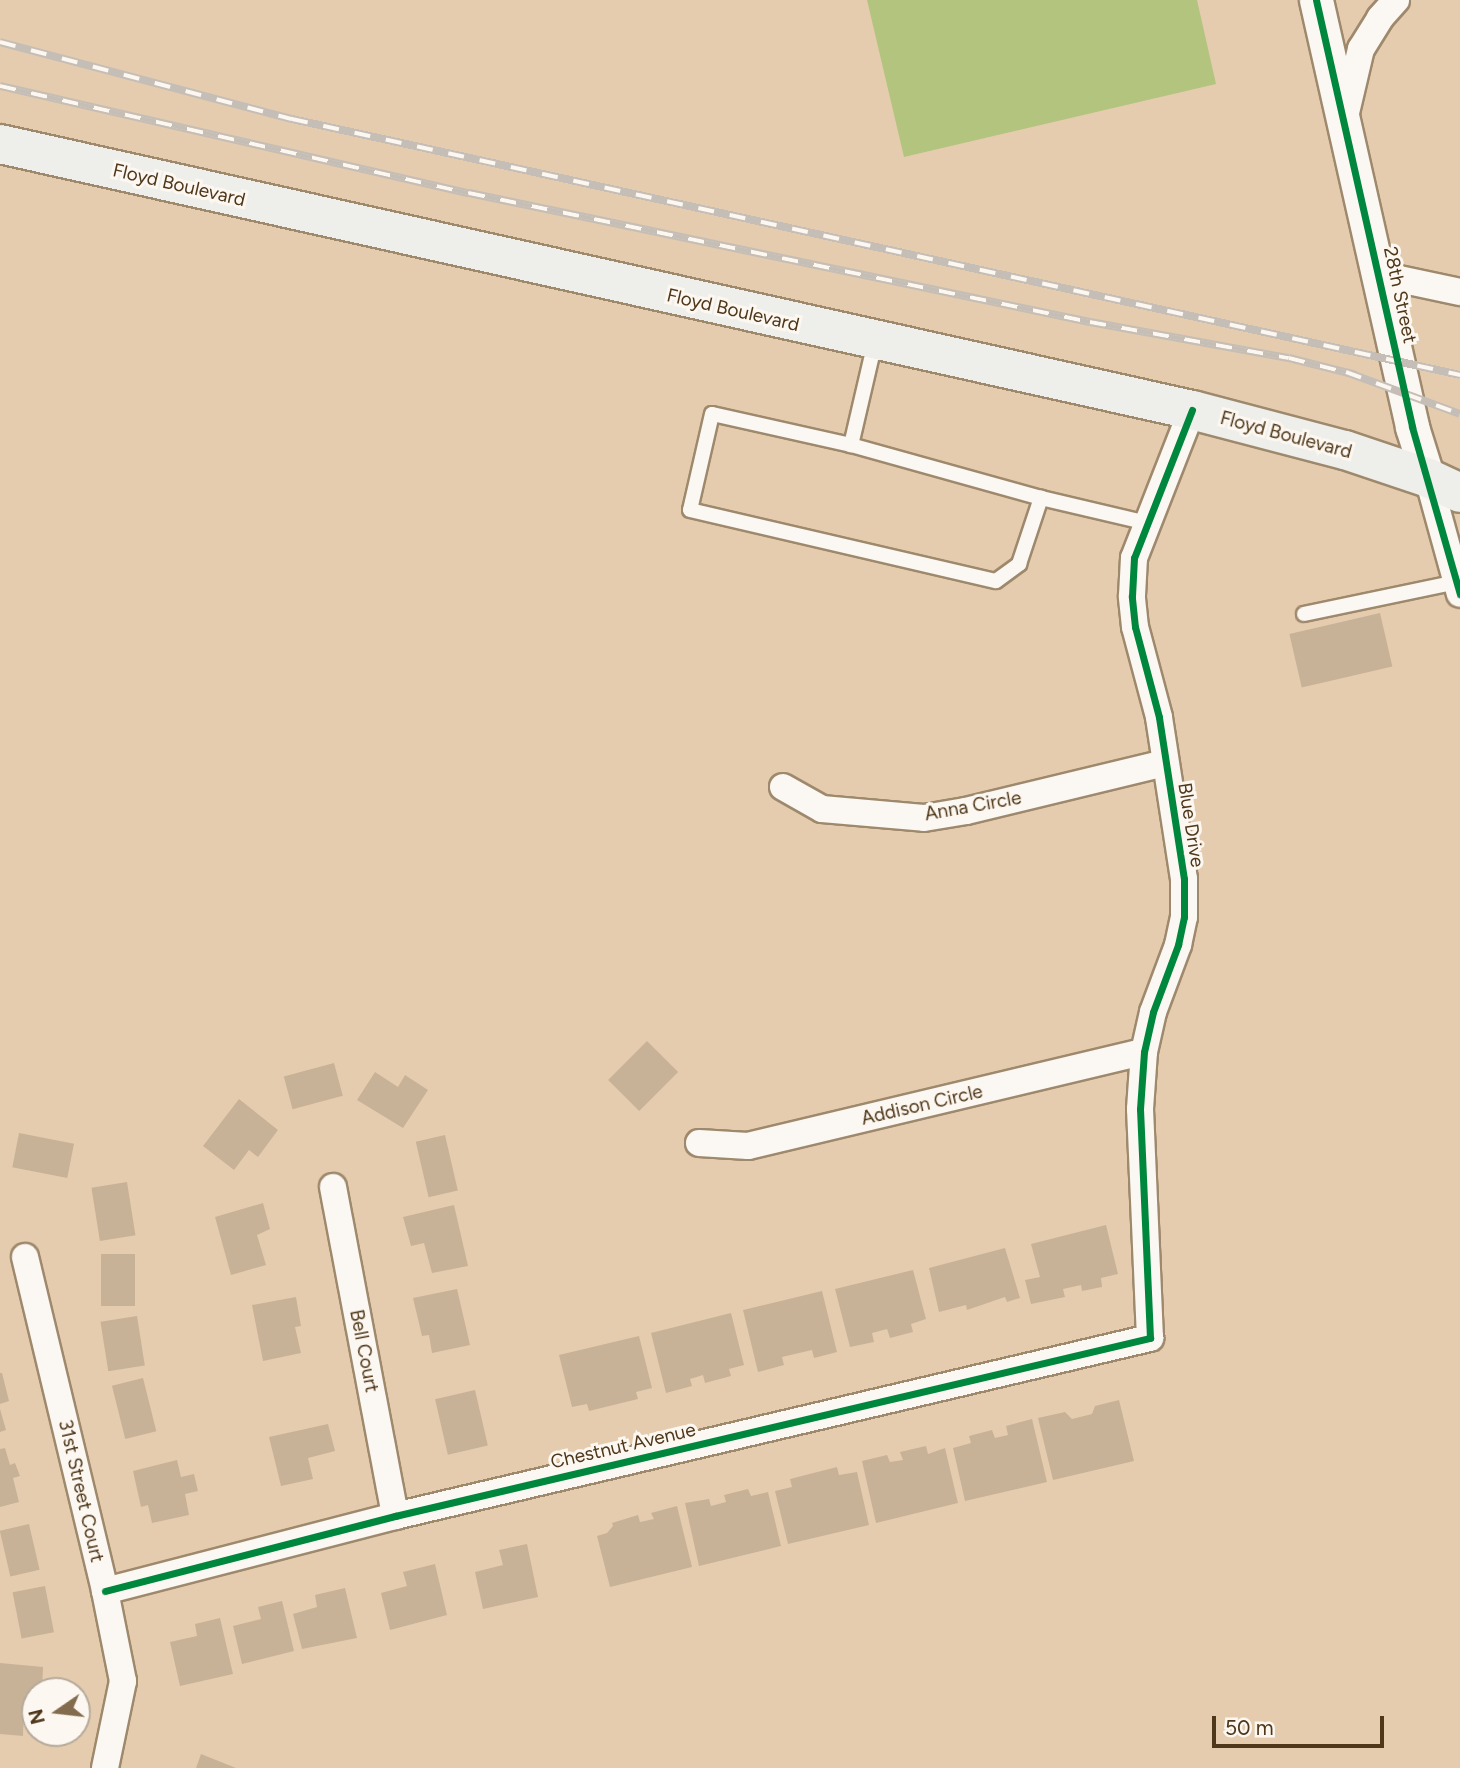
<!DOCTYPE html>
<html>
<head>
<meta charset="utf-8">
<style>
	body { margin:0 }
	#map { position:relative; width:1460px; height:1768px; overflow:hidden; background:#e5ccae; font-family:Figtree,sans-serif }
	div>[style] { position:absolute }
	.green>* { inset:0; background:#b3c47f }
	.building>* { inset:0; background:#c7b297; transform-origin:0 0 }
	.roads { filter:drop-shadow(2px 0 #9e896d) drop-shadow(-2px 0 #9e896d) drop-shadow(0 2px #9e896d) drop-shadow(0 -2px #9e896d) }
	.service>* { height:14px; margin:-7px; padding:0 7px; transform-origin:7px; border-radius:7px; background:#fbf7f3 }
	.minor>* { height:26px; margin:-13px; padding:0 13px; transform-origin:13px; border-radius:13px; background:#fbf7f3 }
	.tertiary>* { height:33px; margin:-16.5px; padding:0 16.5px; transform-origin:16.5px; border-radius:16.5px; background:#fbf7f3 }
	.secondary>* { height:38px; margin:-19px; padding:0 19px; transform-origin:19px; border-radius:19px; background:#eeeeea }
	.rail>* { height:8px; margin-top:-4px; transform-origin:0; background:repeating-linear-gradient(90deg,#fcf7f0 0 16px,#c5beb6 0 32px); box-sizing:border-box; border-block:2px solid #c5beb6 }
	.cycleway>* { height:7px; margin:-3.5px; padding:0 3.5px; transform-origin:3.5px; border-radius:3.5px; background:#00873e }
	span { translate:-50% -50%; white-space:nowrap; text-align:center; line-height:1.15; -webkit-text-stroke:6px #fcf7f0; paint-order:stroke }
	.street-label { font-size:19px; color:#4e371a }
	.north { position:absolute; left:21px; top:1677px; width:70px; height:70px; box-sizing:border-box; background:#fcf7f0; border:2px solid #b6aa9a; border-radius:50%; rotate:256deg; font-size:19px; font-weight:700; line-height:28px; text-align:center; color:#4e371a }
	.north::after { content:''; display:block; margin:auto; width:24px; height:32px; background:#836b4e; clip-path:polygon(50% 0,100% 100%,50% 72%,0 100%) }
	.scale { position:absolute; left:1212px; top:1716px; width:172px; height:32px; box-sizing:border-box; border:4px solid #4e371a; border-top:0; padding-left:9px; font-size:21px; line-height:24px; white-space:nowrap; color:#4e371a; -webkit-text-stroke:5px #fcf7f0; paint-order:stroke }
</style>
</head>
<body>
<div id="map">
	<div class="green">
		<i style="clip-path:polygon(867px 0,1197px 0,1216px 84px,904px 157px)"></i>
	</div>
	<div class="building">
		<i style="left:1380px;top:613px;width:55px;height:93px;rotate:77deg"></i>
		<i style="left:647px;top:1041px;width:44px;height:55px;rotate:45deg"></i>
		<i style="left:334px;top:1063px;width:34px;height:52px;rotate:75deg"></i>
		<i style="clip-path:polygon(375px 1072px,398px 1087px,405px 1075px,428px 1090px,403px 1128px,357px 1100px)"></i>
		<i style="clip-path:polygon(239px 1099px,278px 1130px,258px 1157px,249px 1150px,234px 1170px,203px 1146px)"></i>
		<i style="left:19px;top:1133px;width:56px;height:35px;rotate:11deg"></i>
		<i style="left:445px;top:1135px;width:57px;height:30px;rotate:77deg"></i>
		<i style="left:127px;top:1182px;width:54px;height:36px;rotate:81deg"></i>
		<i style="clip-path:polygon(263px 1203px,270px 1229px,257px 1235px,266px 1265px,231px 1275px,215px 1217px)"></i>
		<i style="clip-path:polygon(454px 1205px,468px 1266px,432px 1273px,424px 1243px,411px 1246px,403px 1217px)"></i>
		<i style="clip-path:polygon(1106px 1225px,1118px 1274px,1101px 1278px,1102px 1287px,1082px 1291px,1081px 1285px,1063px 1289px,1065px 1297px,1031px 1304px,1025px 1280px,1040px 1277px,1031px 1244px)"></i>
		<i style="clip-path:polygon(1005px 1248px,1020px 1298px,1007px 1302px,1005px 1297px,967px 1310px,966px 1305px,939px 1312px,929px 1268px)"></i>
		<i style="left:101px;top:1254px;width:34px;height:52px"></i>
		<i style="clip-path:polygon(913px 1270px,926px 1319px,911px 1324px,913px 1332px,890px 1338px,887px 1329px,872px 1333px,874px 1342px,850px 1347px,835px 1289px)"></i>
		<i style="clip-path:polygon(457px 1289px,470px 1345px,432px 1353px,429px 1335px,422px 1336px,413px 1298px)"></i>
		<i style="clip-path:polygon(822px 1291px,837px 1352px,814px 1358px,812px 1350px,782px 1357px,784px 1365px,758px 1372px,743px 1310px)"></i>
		<i style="clip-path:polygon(296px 1297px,301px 1326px,295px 1327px,301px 1353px,263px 1361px,252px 1305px)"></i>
		<i style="clip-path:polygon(731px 1313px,744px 1365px,729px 1369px,731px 1376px,705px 1383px,703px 1375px,690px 1379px,692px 1386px,666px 1393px,651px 1333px)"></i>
		<i style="left:137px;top:1316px;width:50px;height:37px;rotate:81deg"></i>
		<i style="clip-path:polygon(639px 1336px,652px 1388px,636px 1392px,638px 1399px,589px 1411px,587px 1404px,572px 1407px,559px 1355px)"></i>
		<i style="clip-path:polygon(0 1373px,2px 1373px,9px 1401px,0 1404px)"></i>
		<i style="left:143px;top:1378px;width:55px;height:32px;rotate:76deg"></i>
		<i style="left:475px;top:1390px;width:57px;height:41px;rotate:77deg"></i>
		<i style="clip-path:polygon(1119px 1400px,1134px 1461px,1053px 1480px,1038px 1418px,1065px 1412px,1072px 1419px,1092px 1414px,1095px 1406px)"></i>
		<i style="clip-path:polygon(0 1409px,6px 1430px,0 1432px)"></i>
		<i style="clip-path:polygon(1032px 1419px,1047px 1482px,965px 1501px,953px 1448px,971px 1443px,969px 1436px,992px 1430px,995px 1438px,1008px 1435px,1006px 1426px)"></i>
		<i style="clip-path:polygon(328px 1424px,335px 1451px,308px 1458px,313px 1479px,281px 1486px,269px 1437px)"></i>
		<i style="clip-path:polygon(926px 1446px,928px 1454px,945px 1448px,958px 1503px,876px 1523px,862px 1461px,887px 1455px,890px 1462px,903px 1460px,900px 1452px)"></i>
		<i style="clip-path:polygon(5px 1448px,10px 1465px,15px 1463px,20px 1476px,13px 1478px,19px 1502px,0 1507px,0 1449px)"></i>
		<i style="clip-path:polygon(177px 1460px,181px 1477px,194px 1474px,198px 1491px,185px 1494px,189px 1515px,152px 1523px,148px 1505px,141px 1507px,133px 1471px)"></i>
		<i style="clip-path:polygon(837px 1467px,839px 1475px,857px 1472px,869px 1525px,788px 1544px,775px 1491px,792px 1487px,790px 1479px)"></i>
		<i style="clip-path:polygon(748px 1489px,751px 1496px,768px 1492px,781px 1546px,699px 1566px,685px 1503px,709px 1499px,711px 1506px,726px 1502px,724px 1495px)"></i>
		<i style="clip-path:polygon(677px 1506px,692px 1567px,610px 1587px,597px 1536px,607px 1533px,613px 1526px,612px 1523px,638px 1515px,640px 1522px,654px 1519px,651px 1513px)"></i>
		<i style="left:29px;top:1524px;width:47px;height:30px;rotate:77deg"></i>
		<i style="clip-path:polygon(527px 1544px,538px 1597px,483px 1609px,475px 1572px,503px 1565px,499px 1550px)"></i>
		<i style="clip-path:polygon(435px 1564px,447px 1615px,390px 1630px,381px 1593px,407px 1586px,403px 1572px)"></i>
		<i style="left:45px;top:1586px;width:47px;height:33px;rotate:79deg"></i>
		<i style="clip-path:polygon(345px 1588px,357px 1638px,302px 1649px,293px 1614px,317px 1607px,315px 1595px)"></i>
		<i style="clip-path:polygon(282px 1601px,294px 1651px,242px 1664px,233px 1626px,261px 1619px,258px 1607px)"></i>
		<i style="clip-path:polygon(220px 1618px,233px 1674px,180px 1686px,170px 1642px,197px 1636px,195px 1624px)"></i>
		<i style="clip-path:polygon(0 1663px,43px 1667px,42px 1691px,35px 1691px,35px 1701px,24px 1700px,23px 1736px,0 1734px)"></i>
		<i style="clip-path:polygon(201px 1754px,236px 1768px,196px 1768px)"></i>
	</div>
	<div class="roads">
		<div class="service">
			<i style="left:875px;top:342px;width:106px;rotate:103.1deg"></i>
			<i style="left:851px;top:445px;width:197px;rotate:15.6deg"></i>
			<i style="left:1041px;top:498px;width:110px;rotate:13.2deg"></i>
			<i style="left:851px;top:445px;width:142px;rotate:-167.4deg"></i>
			<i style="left:712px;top:414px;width:98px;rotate:102.9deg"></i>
			<i style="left:690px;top:510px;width:314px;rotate:13.1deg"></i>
			<i style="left:996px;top:581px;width:29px;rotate:-36deg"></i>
			<i style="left:1019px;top:564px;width:70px;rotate:-71.6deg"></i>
			<i style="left:1304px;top:614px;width:156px;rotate:-11.8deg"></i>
		</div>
		<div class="minor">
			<i style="left:1345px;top:117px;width:70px;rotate:-76.8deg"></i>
			<i style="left:1361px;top:49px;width:36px;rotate:-58deg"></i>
			<i style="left:1380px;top:18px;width:24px;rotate:-48deg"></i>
			<i style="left:1380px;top:275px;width:82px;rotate:12deg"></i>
			<i style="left:1428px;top:478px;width:120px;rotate:74.6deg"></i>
			<i style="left:783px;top:787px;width:45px;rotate:29.4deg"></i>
			<i style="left:822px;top:809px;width:102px;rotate:5deg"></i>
			<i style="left:924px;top:818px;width:43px;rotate:-9.5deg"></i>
			<i style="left:966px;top:811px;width:205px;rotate:-13.6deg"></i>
			<i style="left:699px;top:1143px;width:49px;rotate:3.5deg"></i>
			<i style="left:748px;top:1146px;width:407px;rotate:-13.4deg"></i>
			<i style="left:333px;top:1187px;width:335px;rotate:79.3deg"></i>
			<i style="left:25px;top:1257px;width:343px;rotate:76.5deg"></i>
			<i style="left:105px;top:1591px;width:92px;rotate:78.7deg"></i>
			<i style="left:123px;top:1681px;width:89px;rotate:101.7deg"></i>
			<i style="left:105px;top:1591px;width:300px;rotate:-14.5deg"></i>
			<i style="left:395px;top:1516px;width:776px;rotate:-13.27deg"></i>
			<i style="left:1150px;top:1338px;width:229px;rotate:-92.5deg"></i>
			<i style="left:1140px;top:1109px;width:57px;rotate:-86deg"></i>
			<i style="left:1144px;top:1052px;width:41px;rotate:-77.3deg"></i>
			<i style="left:1153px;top:1012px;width:72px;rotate:-69.5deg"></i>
			<i style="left:1178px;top:945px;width:29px;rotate:-78deg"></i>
			<i style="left:1184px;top:917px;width:38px;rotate:-90deg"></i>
			<i style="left:1184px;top:879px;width:164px;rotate:-98.8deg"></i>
			<i style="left:1159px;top:717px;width:93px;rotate:-104.9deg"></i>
			<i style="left:1135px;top:627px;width:31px;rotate:-96deg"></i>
			<i style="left:1132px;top:596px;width:38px;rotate:-87deg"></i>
			<i style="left:1134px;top:558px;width:159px;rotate:-68.6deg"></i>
		</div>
		<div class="tertiary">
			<i style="left:1316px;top:0;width:438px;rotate:77.3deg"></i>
			<i style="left:1412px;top:427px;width:53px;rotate:72.6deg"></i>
		</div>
		<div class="secondary">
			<i style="left:0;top:144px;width:1221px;rotate:12.58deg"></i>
			<i style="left:1192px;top:410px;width:158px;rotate:14.7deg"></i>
			<i style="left:1345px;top:450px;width:88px;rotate:18.6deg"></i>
			<i style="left:1428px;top:478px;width:35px;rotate:25deg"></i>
		</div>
	</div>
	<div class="rail">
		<i style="left:0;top:42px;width:302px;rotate:14.8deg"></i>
		<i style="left:292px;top:119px;width:1196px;rotate:12.36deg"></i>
		<i style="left:0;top:86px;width:481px;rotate:12.9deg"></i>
		<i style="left:469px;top:193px;width:634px;rotate:11.74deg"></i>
		<i style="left:1090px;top:322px;width:202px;rotate:10.3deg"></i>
		<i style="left:1289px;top:358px;width:69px;rotate:14.2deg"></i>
		<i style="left:1346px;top:372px;width:121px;rotate:20.2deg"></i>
	</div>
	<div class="cycleway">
		<i style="left:1316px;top:0;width:438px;rotate:77.3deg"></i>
		<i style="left:1412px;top:427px;width:174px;rotate:74deg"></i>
		<i style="left:105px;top:1591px;width:300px;rotate:-14.5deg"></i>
		<i style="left:395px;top:1516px;width:776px;rotate:-13.27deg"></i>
		<i style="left:1150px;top:1338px;width:229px;rotate:-92.5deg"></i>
		<i style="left:1140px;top:1109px;width:57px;rotate:-86deg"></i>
		<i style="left:1144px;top:1052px;width:41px;rotate:-77.3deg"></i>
		<i style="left:1153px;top:1012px;width:72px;rotate:-69.5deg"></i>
		<i style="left:1178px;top:945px;width:29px;rotate:-78deg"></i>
		<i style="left:1184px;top:917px;width:38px;rotate:-90deg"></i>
		<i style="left:1184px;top:879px;width:164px;rotate:-98.8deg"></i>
		<i style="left:1159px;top:717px;width:93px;rotate:-104.9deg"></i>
		<i style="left:1135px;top:627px;width:31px;rotate:-96deg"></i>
		<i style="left:1132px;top:596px;width:38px;rotate:-87deg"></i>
		<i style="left:1134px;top:558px;width:159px;rotate:-68.6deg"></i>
	</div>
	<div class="street-label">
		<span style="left:179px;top:185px;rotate:13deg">Floyd Boulevard</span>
		<span style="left:1400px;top:295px;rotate:78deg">28th Street</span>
		<span style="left:733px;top:310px;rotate:13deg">Floyd Boulevard</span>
		<span style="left:1286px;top:435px;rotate:15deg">Floyd Boulevard</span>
		<span style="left:973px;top:806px;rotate:-10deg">Anna Circle</span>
		<span style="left:1191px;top:825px;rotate:81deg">Blue Drive</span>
		<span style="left:922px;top:1105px;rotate:-13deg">Addison Circle</span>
		<span style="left:364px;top:1351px;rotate:79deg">Bell Court</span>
		<span style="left:623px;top:1446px;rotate:-13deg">Chestnut Avenue</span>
		<span style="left:81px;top:1491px;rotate:77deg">31st Street Court</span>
	</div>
	<div class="north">N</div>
	<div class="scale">50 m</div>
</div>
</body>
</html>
